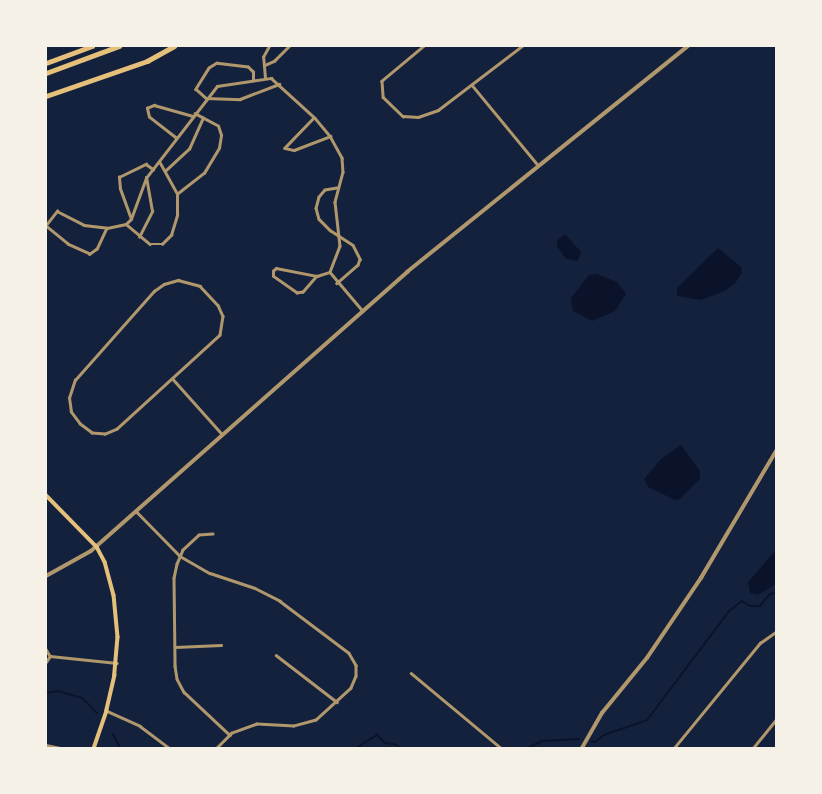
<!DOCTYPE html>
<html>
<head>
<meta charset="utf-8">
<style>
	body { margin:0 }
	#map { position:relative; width:822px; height:794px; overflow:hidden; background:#14213d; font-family:"Asap Condensed",sans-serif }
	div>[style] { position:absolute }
	.water>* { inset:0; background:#0b132b }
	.stream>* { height:2px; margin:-1px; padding:0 1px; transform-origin:1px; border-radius:1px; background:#0b132b }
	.minor>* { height:2.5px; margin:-1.25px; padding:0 1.25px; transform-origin:1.25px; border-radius:1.25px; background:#b1986c }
	.tertiary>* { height:3.5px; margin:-1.75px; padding:0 1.75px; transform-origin:1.75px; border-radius:1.75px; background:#b1986c }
	.secondary>* { height:3.5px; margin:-1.75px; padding:0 1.75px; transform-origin:1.75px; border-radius:1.75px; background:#e5c07b }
	.motorway>* { height:5px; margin:-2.5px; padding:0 2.5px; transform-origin:2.5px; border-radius:2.5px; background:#e5c07b }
	span { translate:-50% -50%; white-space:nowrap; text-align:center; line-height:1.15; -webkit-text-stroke:7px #f6f1e7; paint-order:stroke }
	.frame { position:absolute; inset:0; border:47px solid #f6f1e7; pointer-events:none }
</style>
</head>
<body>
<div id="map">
	<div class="water">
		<i style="clip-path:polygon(565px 234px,581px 252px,578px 261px,566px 259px,557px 246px,557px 240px)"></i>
		<i style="clip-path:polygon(718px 248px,741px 267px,742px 272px,736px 282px,725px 291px,701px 300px,677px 296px,677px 288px)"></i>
		<i style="clip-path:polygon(597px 274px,617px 282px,626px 294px,615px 311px,592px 321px,573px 311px,571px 298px,589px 275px)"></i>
		<i style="clip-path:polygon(681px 445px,700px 471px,700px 479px,679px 500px,675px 500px,648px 487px,644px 479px,661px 459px)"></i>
		<i style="clip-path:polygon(776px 550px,776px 584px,758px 595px,750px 593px,748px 582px)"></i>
	</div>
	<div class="stream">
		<i style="left:46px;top:693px;width:12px;rotate:-9deg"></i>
		<i style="left:58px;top:691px;width:25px;rotate:16deg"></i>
		<i style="left:82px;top:698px;width:21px;rotate:45deg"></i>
		<i style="left:113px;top:734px;width:16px;rotate:63deg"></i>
		<i style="left:591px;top:741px;width:4px;rotate:14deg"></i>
		<i style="left:595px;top:742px;width:11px;rotate:-38deg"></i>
		<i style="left:604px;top:735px;width:46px;rotate:-19.2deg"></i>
		<i style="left:647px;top:720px;width:136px;rotate:-53deg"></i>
		<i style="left:729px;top:611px;width:16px;rotate:-38deg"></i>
		<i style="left:742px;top:601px;width:9px;rotate:32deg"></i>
		<i style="left:750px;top:606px;width:10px"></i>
		<i style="left:760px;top:606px;width:14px;rotate:-51deg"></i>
		<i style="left:769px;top:595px;width:8px;rotate:-23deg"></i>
		<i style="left:356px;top:748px;width:25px;rotate:-32deg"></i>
		<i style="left:377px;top:735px;width:11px;rotate:45deg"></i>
		<i style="left:385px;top:743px;width:9px;rotate:6deg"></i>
		<i style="left:394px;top:744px;width:8px;rotate:30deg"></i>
		<i style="left:528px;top:748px;width:16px;rotate:-27deg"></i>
		<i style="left:542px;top:741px;width:37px;rotate:-3deg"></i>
	</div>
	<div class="minor">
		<i style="left:424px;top:46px;width:55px;rotate:140.2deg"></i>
		<i style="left:382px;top:81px;width:16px;rotate:86deg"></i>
		<i style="left:383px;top:97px;width:28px;rotate:44deg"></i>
		<i style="left:403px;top:116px;width:15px;rotate:4deg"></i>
		<i style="left:418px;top:117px;width:21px;rotate:-19deg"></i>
		<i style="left:438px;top:110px;width:106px;rotate:-37.3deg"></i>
		<i style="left:265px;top:65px;width:10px;rotate:-24deg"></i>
		<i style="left:274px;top:61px;width:21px;rotate:-45deg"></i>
		<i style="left:265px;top:78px;width:21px;rotate:-95deg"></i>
		<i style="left:263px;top:57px;width:13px;rotate:-61deg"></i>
		<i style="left:253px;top:79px;width:7px;rotate:-90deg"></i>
		<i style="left:253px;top:72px;width:7px;rotate:-135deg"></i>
		<i style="left:248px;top:67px;width:31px;rotate:-173deg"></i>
		<i style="left:217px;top:63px;width:9px;rotate:148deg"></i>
		<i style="left:209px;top:68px;width:25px;rotate:122deg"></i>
		<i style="left:196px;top:89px;width:13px;rotate:42deg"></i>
		<i style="left:206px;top:98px;width:34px;rotate:2deg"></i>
		<i style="left:240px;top:99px;width:42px;rotate:-21deg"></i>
		<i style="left:472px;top:85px;width:104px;rotate:50.5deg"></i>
		<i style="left:314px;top:118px;width:42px;rotate:134deg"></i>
		<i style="left:285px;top:148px;width:9px;rotate:13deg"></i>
		<i style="left:294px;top:150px;width:39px;rotate:-21deg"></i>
		<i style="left:176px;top:138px;width:34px;rotate:-142deg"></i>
		<i style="left:149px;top:117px;width:9px;rotate:-103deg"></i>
		<i style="left:147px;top:108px;width:8px;rotate:-23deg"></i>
		<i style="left:154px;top:105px;width:41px;rotate:15.8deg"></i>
		<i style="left:165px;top:171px;width:33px;rotate:-43deg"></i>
		<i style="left:189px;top:149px;width:34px;rotate:-66deg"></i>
		<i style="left:337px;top:188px;width:12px;rotate:171deg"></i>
		<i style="left:325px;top:190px;width:9px;rotate:131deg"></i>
		<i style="left:319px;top:197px;width:11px;rotate:105deg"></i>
		<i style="left:316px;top:208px;width:11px;rotate:75deg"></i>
		<i style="left:319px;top:219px;width:16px;rotate:45deg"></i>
		<i style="left:330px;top:230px;width:27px;rotate:33deg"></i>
		<i style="left:353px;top:245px;width:16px;rotate:63deg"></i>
		<i style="left:360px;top:259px;width:6px;rotate:108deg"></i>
		<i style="left:358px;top:265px;width:28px;rotate:139deg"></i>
		<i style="left:178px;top:193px;width:33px;rotate:-38deg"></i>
		<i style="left:204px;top:173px;width:29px;rotate:-59deg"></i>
		<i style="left:219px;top:148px;width:13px;rotate:-81deg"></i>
		<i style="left:221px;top:135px;width:9px;rotate:-108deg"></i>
		<i style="left:218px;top:126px;width:26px;rotate:-152deg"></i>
		<i style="left:131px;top:219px;width:32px;rotate:-110deg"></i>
		<i style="left:120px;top:189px;width:12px;rotate:-95deg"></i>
		<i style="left:119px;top:177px;width:30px;rotate:-26deg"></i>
		<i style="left:146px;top:164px;width:9px;rotate:36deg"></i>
		<i style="left:126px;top:224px;width:31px;rotate:40deg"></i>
		<i style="left:150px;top:244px;width:12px"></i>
		<i style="left:162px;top:244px;width:13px;rotate:-45deg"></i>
		<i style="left:171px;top:235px;width:21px;rotate:-73deg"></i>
		<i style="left:177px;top:215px;width:21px;rotate:-90deg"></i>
		<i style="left:177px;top:194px;width:35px;rotate:-119deg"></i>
		<i style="left:46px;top:225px;width:18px;rotate:-52deg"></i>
		<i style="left:57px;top:211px;width:30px;rotate:27deg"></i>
		<i style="left:84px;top:225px;width:23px;rotate:7deg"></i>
		<i style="left:107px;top:228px;width:23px;rotate:115deg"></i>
		<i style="left:97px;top:249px;width:9px;rotate:144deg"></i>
		<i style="left:90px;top:254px;width:24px;rotate:-156deg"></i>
		<i style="left:68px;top:244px;width:28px;rotate:-141deg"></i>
		<i style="left:107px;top:228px;width:19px;rotate:-12deg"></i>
		<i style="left:126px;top:224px;width:7px;rotate:-45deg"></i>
		<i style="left:131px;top:219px;width:44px;rotate:-69.9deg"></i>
		<i style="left:146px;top:178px;width:116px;rotate:-52.3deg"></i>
		<i style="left:217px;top:86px;width:55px;rotate:-8.4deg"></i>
		<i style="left:271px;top:78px;width:59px;rotate:42.3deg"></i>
		<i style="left:315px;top:118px;width:23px;rotate:50deg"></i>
		<i style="left:330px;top:136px;width:25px;rotate:61deg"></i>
		<i style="left:342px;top:158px;width:14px;rotate:86deg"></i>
		<i style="left:343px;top:172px;width:31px;rotate:105deg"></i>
		<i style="left:335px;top:202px;width:44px;rotate:83.5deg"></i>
		<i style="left:340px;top:246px;width:28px;rotate:111deg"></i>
		<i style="left:330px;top:272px;width:51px;rotate:49.8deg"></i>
		<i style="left:139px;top:237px;width:29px;rotate:-63deg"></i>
		<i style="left:152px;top:211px;width:34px;rotate:-100deg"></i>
		<i style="left:317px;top:276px;width:21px;rotate:131deg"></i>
		<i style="left:303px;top:292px;width:6px;rotate:171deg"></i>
		<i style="left:297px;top:293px;width:29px;rotate:-145deg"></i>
		<i style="left:273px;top:276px;width:5px;rotate:-90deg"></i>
		<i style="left:273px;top:271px;width:4px;rotate:-45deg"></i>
		<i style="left:276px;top:268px;width:42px;rotate:11deg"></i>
		<i style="left:317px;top:276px;width:13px;rotate:-18deg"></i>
		<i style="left:178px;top:280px;width:23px;rotate:15deg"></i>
		<i style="left:200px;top:286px;width:26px;rotate:47deg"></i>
		<i style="left:218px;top:305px;width:12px;rotate:66deg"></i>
		<i style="left:223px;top:316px;width:19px;rotate:99deg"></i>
		<i style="left:220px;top:335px;width:139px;rotate:137.6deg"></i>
		<i style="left:117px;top:429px;width:13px;rotate:157deg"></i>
		<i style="left:105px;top:434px;width:13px;rotate:-176deg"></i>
		<i style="left:92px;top:433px;width:15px;rotate:-143deg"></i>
		<i style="left:80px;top:424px;width:15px;rotate:-127deg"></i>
		<i style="left:71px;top:412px;width:14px;rotate:-98deg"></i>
		<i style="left:69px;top:398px;width:19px;rotate:-72deg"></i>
		<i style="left:75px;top:380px;width:119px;rotate:-48.4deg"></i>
		<i style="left:154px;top:291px;width:12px;rotate:-35deg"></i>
		<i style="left:164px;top:284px;width:15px;rotate:-16deg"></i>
		<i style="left:173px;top:379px;width:74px;rotate:48.3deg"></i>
		<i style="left:136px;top:511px;width:63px;rotate:45.6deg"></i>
		<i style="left:180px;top:556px;width:34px;rotate:30deg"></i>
		<i style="left:210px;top:573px;width:47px;rotate:18.4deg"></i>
		<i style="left:255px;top:588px;width:28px;rotate:27deg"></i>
		<i style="left:280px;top:601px;width:86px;rotate:37deg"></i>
		<i style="left:349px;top:653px;width:14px;rotate:60deg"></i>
		<i style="left:356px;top:665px;width:11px;rotate:90deg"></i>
		<i style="left:356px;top:676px;width:13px;rotate:113deg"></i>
		<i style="left:351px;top:688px;width:47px;rotate:137.6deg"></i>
		<i style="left:316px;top:720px;width:23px;rotate:165deg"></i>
		<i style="left:294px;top:726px;width:37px;rotate:-177deg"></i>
		<i style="left:257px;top:724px;width:27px;rotate:160deg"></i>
		<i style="left:232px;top:733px;width:21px;rotate:135deg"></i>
		<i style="left:213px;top:534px;width:14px;rotate:176deg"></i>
		<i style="left:199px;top:535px;width:22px;rotate:137deg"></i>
		<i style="left:183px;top:550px;width:15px;rotate:113deg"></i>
		<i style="left:177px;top:564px;width:14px;rotate:102deg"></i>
		<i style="left:174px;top:578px;width:88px;rotate:89.3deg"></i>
		<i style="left:175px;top:666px;width:13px;rotate:81deg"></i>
		<i style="left:177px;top:679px;width:15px;rotate:62deg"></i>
		<i style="left:184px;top:692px;width:63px;rotate:43.1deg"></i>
		<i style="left:175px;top:647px;width:46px;rotate:-2.5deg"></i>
		<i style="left:46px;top:649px;width:8px;rotate:60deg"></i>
		<i style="left:276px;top:655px;width:77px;rotate:37.6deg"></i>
		<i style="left:50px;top:656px;width:67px;rotate:6deg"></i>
		<i style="left:46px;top:662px;width:7px;rotate:-56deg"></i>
		<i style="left:411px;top:673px;width:117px;rotate:39.8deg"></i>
		<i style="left:107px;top:711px;width:36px;rotate:24deg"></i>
		<i style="left:140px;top:726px;width:36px;rotate:37deg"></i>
		<i style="left:46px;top:745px;width:14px;rotate:12deg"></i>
		<i style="left:674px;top:748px;width:136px;rotate:-50.7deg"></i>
		<i style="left:760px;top:643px;width:19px;rotate:-35deg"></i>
		<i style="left:753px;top:748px;width:36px;rotate:-51deg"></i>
	</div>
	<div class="tertiary">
		<i style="left:46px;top:576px;width:51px;rotate:-29.1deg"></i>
		<i style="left:91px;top:551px;width:422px;rotate:-41.4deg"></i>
		<i style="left:407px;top:272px;width:361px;rotate:-38.8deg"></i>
		<i style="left:582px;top:748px;width:40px;rotate:-60.3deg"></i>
		<i style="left:602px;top:713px;width:71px;rotate:-50.7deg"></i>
		<i style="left:647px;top:658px;width:97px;rotate:-56deg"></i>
		<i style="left:701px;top:578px;width:147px;rotate:-59.4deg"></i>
	</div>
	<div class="secondary">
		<i style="left:46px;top:495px;width:73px;rotate:45.6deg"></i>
		<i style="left:97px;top:547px;width:17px;rotate:62deg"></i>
		<i style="left:105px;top:562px;width:34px;rotate:75deg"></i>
		<i style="left:114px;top:595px;width:42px;rotate:84.6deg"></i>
		<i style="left:118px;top:637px;width:38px;rotate:95deg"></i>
		<i style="left:115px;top:675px;width:37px;rotate:103deg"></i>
		<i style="left:107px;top:711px;width:39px;rotate:109deg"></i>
	</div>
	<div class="motorway">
		<i style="left:46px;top:63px;width:49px;rotate:-20.3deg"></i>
		<i style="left:46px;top:73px;width:78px;rotate:-20.3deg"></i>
		<i style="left:46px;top:96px;width:107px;rotate:-19.1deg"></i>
		<i style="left:147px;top:61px;width:31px;rotate:-29deg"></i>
	</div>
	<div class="frame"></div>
</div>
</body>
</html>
